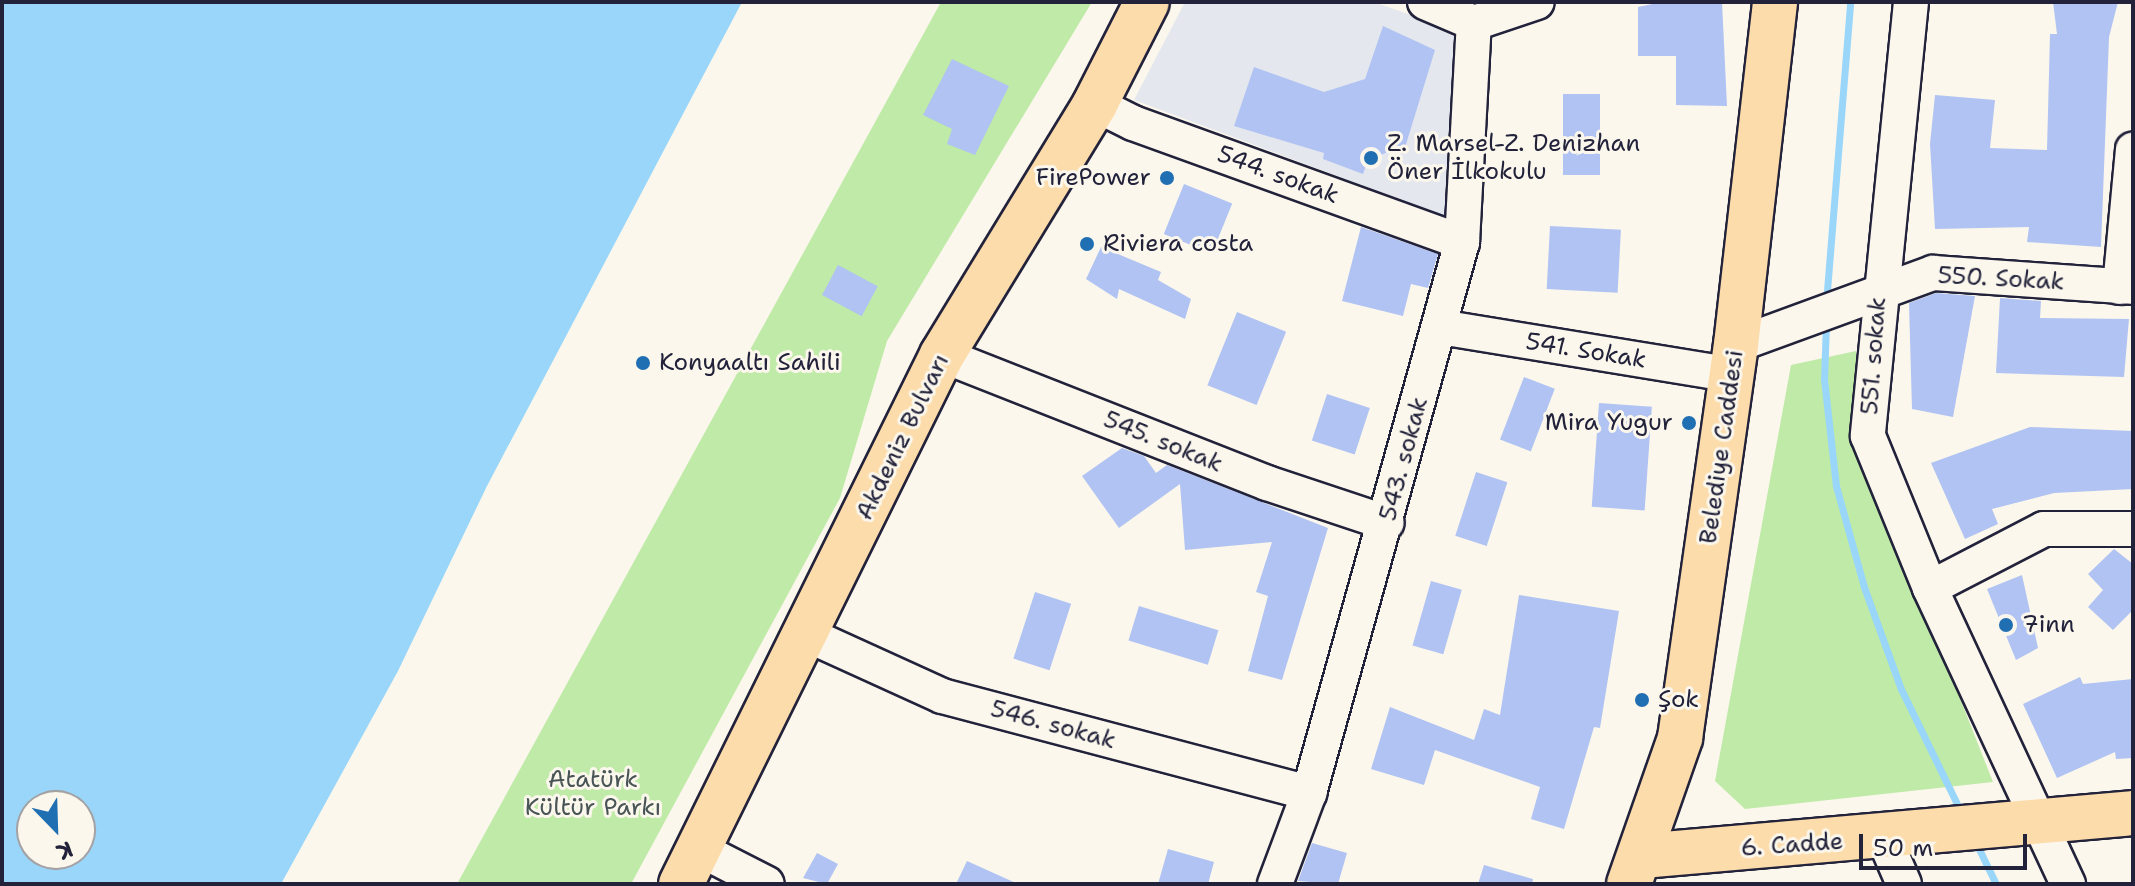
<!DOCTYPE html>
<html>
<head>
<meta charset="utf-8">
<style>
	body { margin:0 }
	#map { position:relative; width:2135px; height:886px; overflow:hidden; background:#fbf7ec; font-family:"Shantell Sans",sans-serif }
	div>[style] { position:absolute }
	.built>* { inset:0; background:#e4e7ee }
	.green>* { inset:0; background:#bfeaa7 }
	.water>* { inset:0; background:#99d6fa }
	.stream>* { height:7px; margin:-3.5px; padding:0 3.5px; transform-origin:3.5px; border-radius:3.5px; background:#99d6fa }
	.building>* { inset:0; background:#b0c3f2; transform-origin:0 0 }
	.roads { filter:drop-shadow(2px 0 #22223b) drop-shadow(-2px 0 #22223b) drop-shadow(0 2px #22223b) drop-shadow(0 -2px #22223b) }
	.minor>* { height:34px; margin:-17px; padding:0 17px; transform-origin:17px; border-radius:17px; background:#fbf7ec }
	.major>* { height:44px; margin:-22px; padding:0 22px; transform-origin:22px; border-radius:22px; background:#fddcac }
	.dots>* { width:22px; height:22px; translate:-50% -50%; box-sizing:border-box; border:4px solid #fbf7ec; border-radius:50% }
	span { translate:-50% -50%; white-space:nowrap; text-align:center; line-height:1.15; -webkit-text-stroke:6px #fbf7ec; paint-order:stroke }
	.poi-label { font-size:24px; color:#22223b }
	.left { translate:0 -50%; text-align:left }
	.right { translate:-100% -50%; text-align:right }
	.street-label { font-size:24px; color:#22223b }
	.park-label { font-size:24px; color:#495456 }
	.frame { position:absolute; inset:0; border:4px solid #22223b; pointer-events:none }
	.north { position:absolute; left:16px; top:790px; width:80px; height:80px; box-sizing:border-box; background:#fbf7ec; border:2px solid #a4a2a5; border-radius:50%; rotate:157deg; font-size:22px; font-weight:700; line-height:32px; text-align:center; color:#22223b }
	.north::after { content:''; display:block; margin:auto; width:28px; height:36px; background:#1f6fb2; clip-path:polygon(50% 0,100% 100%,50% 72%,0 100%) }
	.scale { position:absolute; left:1859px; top:834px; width:168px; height:36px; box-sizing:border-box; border:4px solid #22223b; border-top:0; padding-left:10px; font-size:24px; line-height:28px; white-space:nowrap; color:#22223b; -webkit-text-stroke:6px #fbf7ec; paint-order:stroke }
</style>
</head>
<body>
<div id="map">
	<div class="built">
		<i style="clip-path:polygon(1185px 2px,1374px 2px,1459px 32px,1447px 217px,1134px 100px)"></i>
	</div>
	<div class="green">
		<i style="clip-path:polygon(941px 2px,1092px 2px,887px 341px,840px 498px,631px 884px,457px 884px)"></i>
		<i style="clip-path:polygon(1856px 351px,1864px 455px,1993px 782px,1745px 809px,1715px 781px,1791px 365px)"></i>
	</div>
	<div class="water">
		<i style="clip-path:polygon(evenodd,2px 2px,742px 2px,487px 486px,398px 671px,281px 884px,2px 884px,2px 2px,32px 806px,80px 806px,80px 854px,32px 854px,32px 806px)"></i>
	</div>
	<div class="stream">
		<i style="left:1826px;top:303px;width:302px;rotate:-85.4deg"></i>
		<i style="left:1826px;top:323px;width:56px;rotate:92deg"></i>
		<i style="left:1824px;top:379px;width:108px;rotate:83.6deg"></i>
		<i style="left:1836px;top:486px;width:105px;rotate:74.5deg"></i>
		<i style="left:1864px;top:587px;width:109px;rotate:70.1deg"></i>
		<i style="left:1901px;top:689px;width:139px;rotate:64deg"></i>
		<i style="left:1976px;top:843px;width:46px;rotate:64deg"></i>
	</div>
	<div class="building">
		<i style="clip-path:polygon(1662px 2px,1722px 2px,1727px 106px,1676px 105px,1676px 56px,1638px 56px,1638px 7px)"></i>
		<i style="clip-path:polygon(2053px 2px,2118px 2px,2109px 37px,2101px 247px,2027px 242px,2029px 227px,1935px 229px,1930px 144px,1935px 95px,1995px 100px,1990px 148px,2047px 150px,2050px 34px,2057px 34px)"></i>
		<i style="clip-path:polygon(1383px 26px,1435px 50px,1403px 154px,1393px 150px,1368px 160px,1363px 174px,1323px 159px,1324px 153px,1234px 126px,1254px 67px,1324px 92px,1365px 79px)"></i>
		<i style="clip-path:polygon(952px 59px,1009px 86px,975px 155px,947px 144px,952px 129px,923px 115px)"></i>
		<i style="left:1563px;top:94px;width:37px;height:81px"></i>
		<i style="left:1184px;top:184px;width:52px;height:54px;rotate:22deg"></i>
		<i style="left:1550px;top:226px;width:71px;height:63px;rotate:3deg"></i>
		<i style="clip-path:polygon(1361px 227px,1438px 254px,1428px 288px,1411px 284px,1403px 316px,1342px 301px)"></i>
		<i style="clip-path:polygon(1101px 247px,1161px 272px,1158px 280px,1191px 299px,1185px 319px,1119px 289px,1117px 299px,1086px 279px)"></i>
		<i style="left:838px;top:265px;width:45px;height:34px;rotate:28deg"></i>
		<i style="clip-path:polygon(1936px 293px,1975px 296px,1953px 417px,1912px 409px,1909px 303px)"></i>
		<i style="clip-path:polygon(2000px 298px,2041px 301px,2040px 318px,2129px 319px,2124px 377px,1996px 373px)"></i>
		<i style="left:1237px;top:312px;width:53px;height:79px;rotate:22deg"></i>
		<i style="left:1524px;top:377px;width:33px;height:67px;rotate:21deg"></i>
		<i style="left:1327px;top:394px;width:45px;height:49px;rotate:18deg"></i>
		<i style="left:1599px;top:403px;width:53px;height:104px;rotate:4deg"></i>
		<i style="clip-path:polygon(2030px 427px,2133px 431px,2133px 489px,2054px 493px,1992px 509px,1998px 524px,1965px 539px,1931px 463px)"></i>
		<i style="clip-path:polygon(1122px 448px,1144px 456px,1156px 473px,1167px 465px,1328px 528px,1282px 680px,1248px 671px,1268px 596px,1256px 592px,1272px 542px,1185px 550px,1180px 484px,1119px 528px,1082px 476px)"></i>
		<i style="left:1476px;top:472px;width:33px;height:67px;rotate:18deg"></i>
		<i style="clip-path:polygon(2114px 549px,2133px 564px,2133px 610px,2113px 630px,2088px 607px,2103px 590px,2088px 574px)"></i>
		<i style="clip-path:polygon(2022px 575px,2038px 648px,2016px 660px,1987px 589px)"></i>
		<i style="left:1431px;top:581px;width:32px;height:67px;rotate:16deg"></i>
		<i style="left:1035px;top:592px;width:38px;height:70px;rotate:18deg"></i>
		<i style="clip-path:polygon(1519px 595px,1619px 611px,1600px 728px,1594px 727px,1564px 829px,1531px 819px,1540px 787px,1435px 750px,1424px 785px,1371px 769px,1390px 707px,1474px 740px,1484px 709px,1500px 715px)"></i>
		<i style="left:1139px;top:606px;width:83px;height:36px;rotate:17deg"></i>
		<i style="clip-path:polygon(2080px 677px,2083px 684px,2133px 679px,2133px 758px,2116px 759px,2115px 752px,2057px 778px,2023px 704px)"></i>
		<i style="clip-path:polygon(1312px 843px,1347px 853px,1338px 884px,1298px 881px)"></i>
		<i style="clip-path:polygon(1168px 849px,1214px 862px,1208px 884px,1158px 884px)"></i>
		<i style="clip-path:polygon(817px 853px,838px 864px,827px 884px,803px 878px)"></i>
		<i style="clip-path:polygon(967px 861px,1018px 884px,956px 884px)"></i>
		<i style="clip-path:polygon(1484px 865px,1533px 879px,1532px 884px,1478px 884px)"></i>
	</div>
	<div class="roads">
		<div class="minor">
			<i style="left:1425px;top:2px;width:53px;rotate:23.2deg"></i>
			<i style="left:1474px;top:23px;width:66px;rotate:-18.4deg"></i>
			<i style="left:1911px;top:2px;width:436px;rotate:95.7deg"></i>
			<i style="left:1868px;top:436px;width:164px;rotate:67.8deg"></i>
			<i style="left:1930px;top:588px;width:327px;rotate:65deg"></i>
			<i style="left:1095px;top:104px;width:42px;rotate:26.6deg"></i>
			<i style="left:1133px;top:123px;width:350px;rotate:19.9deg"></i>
			<i style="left:2120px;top:287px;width:138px;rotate:-84.6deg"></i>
			<i style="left:1440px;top:327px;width:296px;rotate:9.3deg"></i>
			<i style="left:1736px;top:345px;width:210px;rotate:-20.1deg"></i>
			<i style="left:1933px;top:273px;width:200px;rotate:4deg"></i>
			<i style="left:942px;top:355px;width:349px;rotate:21.5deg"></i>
			<i style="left:1267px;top:483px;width:126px;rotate:18.4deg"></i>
			<i style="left:1930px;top:588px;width:128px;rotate:-27.4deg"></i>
			<i style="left:2044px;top:529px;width:89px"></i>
			<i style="left:806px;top:634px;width:149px;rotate:24.5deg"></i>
			<i style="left:942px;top:696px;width:380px;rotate:14.8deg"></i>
			<i style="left:1884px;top:838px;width:50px;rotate:66.5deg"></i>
			<i style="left:699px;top:849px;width:76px;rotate:27.2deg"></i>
			<i style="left:1275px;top:884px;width:97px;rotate:-69.5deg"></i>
			<i style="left:1309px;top:793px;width:572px;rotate:-74.48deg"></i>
			<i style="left:1462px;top:242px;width:219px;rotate:-86.9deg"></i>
		</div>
		<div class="major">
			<i style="left:1642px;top:856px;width:493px;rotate:-5deg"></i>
			<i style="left:681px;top:884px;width:590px;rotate:-63.74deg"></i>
			<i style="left:942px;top:355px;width:294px;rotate:-58.6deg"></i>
			<i style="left:1095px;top:104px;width:114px;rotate:-63deg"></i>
			<i style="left:1629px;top:884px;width:155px;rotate:-70.7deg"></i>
			<i style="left:1680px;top:738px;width:397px;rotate:-81.9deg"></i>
			<i style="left:1736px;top:345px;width:345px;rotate:-83.5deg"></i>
		</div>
	</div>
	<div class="dots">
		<i style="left:1371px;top:158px;background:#1f6fb2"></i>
		<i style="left:1167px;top:178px;background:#1f6fb2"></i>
		<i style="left:1087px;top:244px;background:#1f6fb2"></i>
		<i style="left:643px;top:363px;background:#1f6fb2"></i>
		<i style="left:1689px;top:423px;background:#1f6fb2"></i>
		<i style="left:2006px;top:625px;background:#1f6fb2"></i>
		<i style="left:1642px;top:700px;background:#1f6fb2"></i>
	</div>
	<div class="poi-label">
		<span class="left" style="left:1387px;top:158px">Z. Marsel-Z. Denizhan<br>Öner İlkokulu</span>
		<span class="right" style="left:1151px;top:178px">FirePower</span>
		<span class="left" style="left:1103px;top:244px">Riviera costa</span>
		<span class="left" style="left:659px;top:363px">Konyaaltı Sahili</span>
		<span class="right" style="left:1673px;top:423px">Mira Yugur</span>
		<span class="left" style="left:2022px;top:625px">7inn</span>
		<span class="left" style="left:1658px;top:700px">Şok</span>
	</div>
	<div class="street-label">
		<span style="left:1278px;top:175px;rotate:20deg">544. sokak</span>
		<span style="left:2001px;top:279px;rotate:3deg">550. Sokak</span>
		<span style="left:1586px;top:351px;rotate:9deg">541. Sokak</span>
		<span style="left:1874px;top:356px;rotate:-86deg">551. sokak</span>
		<span style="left:903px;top:437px;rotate:-64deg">Akdeniz Bulvarı</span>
		<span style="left:1163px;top:442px;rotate:22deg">545. sokak</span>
		<span style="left:1722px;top:447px;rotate:-82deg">Belediye Caddesi</span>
		<span style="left:1404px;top:459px;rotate:-75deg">543. sokak</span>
		<span style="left:1053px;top:725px;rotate:15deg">546. sokak</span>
		<span style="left:1792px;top:845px;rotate:-4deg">6. Cadde</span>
	</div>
	<div class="park-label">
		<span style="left:593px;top:794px">Atatürk<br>Kültür Parkı</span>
	</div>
	<div class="frame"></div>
	<div class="north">K</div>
	<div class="scale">50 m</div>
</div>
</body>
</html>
